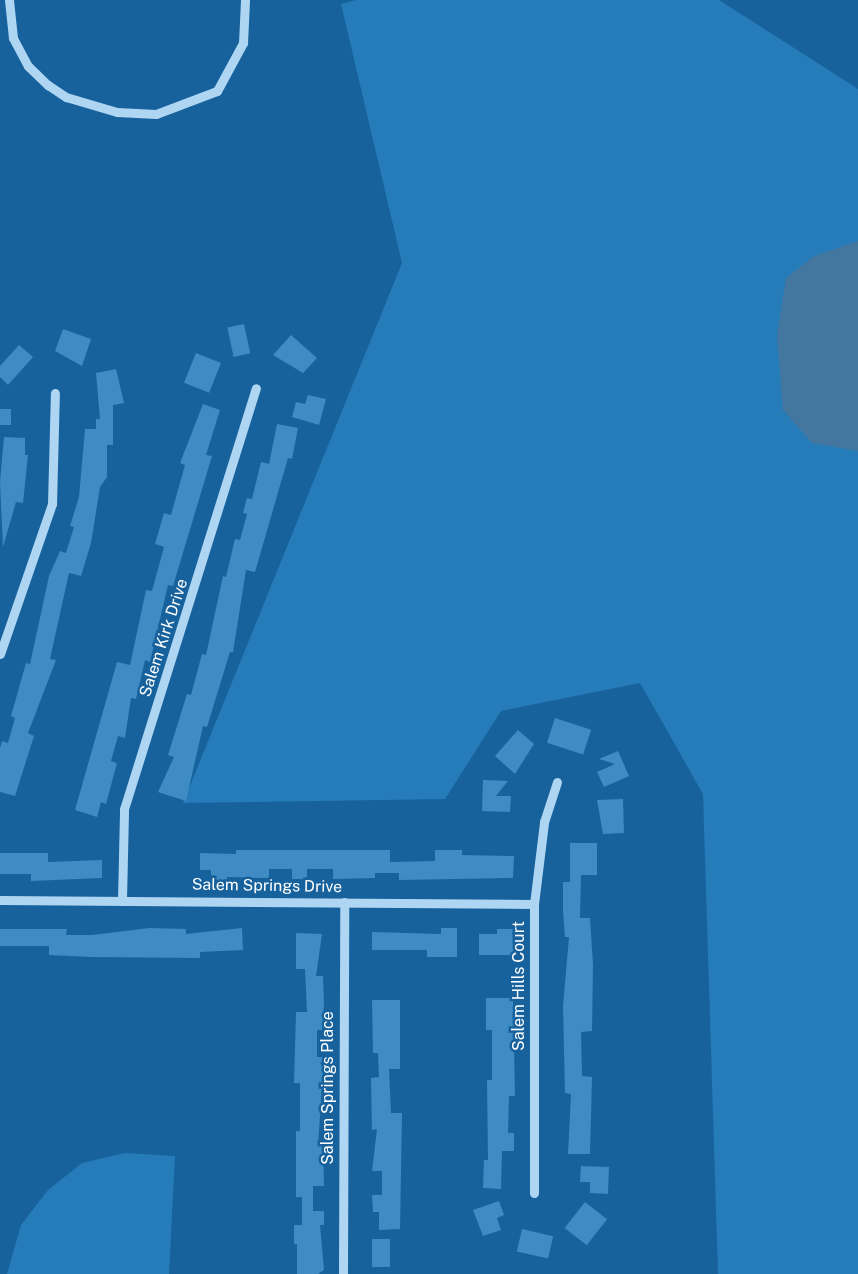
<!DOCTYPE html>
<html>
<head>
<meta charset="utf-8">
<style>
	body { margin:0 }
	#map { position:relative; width:858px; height:1274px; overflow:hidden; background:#17629d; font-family:"Public Sans",sans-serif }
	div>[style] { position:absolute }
	.green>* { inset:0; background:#267bb9 }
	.water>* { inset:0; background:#4377a0 }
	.building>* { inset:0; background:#3f8bc3; transform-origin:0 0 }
	.minor>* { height:9px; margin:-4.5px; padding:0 4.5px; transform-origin:4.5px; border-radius:4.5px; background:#aed6f3 }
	span { translate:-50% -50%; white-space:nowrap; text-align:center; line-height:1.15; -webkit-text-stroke:5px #17629d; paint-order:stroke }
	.street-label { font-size:16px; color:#fff }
</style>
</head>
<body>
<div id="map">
	<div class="green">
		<i style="clip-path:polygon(356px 0,719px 0,858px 89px,858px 1274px,718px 1274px,703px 794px,640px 683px,501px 711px,445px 799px,183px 803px,402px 263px,341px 4px)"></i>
		<i style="clip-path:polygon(125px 1153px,175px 1156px,169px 1274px,7px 1274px,21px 1225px,48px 1190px,82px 1163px)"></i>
	</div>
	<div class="water">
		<i style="clip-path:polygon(858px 241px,858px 451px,812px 443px,783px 410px,777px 336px,786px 278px,814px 256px)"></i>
	</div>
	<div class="building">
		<i style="left:244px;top:324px;width:30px;height:17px;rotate:78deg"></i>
		<i style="clip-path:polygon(63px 329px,91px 339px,82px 366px,55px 351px)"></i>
		<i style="clip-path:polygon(291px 335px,317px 358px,303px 373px,273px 355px)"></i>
		<i style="clip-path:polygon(19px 345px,33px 357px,8px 385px,0 377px,0 366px)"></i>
		<i style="left:196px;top:353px;width:27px;height:32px;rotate:22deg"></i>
		<i style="clip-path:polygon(116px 369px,124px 403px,113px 405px,113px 445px,107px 445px,107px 477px,100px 487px,91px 543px,81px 576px,69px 573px,50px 659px,56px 660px,28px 733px,34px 736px,15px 796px,0 792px,0 748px,2px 741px,8px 743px,15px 718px,11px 716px,26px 663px,30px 664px,49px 576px,60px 551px,66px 553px,74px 527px,70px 526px,79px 497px,85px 429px,96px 429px,96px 419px,100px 419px,96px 373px)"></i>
		<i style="clip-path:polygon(308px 395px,326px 399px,319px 425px,292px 417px,296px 402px,305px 404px)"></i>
		<i style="clip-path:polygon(203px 404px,220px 410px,206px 455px,212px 456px,173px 586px,168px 585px,150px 662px,145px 660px,136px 699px,131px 698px,125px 738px,118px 736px,111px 761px,117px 763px,106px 804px,101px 802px,97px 817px,75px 810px,117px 662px,130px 665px,146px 590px,152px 591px,164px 547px,155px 544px,164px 513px,171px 515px,185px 465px,180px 463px)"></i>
		<i style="left:0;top:409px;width:11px;height:16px"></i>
		<i style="clip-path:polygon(277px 424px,298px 428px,292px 459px,288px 458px,255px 572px,246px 570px,233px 652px,230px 652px,207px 727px,203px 726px,186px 801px,158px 792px,174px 757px,168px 755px,187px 694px,191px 695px,202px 654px,206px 655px,223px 576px,226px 577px,235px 539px,240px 540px,247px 514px,243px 513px,247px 498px,252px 499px,261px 462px,269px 464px)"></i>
		<i style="clip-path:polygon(4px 437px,25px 438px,25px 455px,28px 455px,23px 503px,16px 502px,3px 547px,0 482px)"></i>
		<i style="left:555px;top:718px;width:38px;height:26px;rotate:18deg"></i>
		<i style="clip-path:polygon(518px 730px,534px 744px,515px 774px,495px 756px)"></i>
		<i style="clip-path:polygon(618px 751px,629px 776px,604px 787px,597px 772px,615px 764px,599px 759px)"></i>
		<i style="clip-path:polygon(483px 780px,508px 781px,496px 796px,511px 796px,510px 812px,482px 811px)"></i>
		<i style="clip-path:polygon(623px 799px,624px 833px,603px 834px,597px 800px)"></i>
		<i style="clip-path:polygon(570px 843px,597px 843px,597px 875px,581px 875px,580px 918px,590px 918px,593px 965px,592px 1031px,581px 1032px,582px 1076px,592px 1077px,590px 1154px,568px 1154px,571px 1094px,565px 1093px,563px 1006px,569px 937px,565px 937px,563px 910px,563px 882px,570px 882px)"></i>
		<i style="clip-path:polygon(236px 850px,390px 850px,390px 862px,435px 861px,435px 850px,462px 850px,462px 855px,514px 856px,513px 878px,399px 880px,399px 873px,375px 873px,375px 878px,333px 879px,333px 869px,307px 869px,307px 879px,292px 879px,292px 869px,269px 869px,269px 878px,227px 877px,227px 881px,211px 880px,211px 870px,200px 870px,200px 853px,236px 854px)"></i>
		<i style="clip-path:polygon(0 853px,48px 853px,48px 862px,102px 860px,102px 878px,31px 881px,31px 874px,0 874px)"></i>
		<i style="clip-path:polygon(150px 928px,186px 929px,186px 934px,242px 928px,243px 950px,200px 952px,200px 958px,92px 957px,49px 955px,49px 946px,0 946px,0 929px,67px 929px,66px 935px,92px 935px)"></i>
		<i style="clip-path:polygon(441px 928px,457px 928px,457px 957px,427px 957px,427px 950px,372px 950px,372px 932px,441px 934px)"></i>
		<i style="clip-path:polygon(497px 929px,514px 929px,514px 955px,479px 955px,479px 934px,497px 934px)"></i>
		<i style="clip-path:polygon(296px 933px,322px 934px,316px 976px,323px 976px,324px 1004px,322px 1030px,317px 1030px,317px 1057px,324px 1057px,318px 1146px,323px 1146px,324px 1186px,313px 1186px,313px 1211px,324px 1211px,324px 1225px,320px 1225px,324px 1270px,318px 1274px,297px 1274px,297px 1244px,294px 1244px,294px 1225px,302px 1225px,302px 1197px,296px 1197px,296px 1131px,300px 1131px,300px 1083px,294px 1083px,296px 1012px,307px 1012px,305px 969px,296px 969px)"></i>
		<i style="clip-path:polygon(486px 998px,513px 998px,515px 1096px,509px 1096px,508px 1133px,514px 1133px,514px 1151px,502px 1151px,501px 1189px,483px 1188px,484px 1160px,488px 1160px,487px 1080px,492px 1080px,492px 1030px,486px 1030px)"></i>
		<i style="clip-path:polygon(372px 1000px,400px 1000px,400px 1069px,389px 1069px,391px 1113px,402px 1113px,400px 1229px,379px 1230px,379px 1212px,373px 1212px,372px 1195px,382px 1195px,382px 1171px,372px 1171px,377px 1129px,372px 1130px,371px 1078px,379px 1077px,378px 1053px,373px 1053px)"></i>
		<i style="clip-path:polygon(581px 1166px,609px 1167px,608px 1194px,590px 1193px,590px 1182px,580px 1182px)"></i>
		<i style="clip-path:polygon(499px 1201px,504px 1215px,497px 1218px,501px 1230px,483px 1236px,473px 1210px)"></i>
		<i style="left:585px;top:1202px;width:28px;height:33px;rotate:38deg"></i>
		<i style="left:522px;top:1229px;width:32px;height:23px;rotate:13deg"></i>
		<i style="left:372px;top:1239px;width:18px;height:28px"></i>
	</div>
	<div class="minor">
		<i style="left:9px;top:0;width:38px;rotate:84deg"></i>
		<i style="left:13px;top:38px;width:32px;rotate:62deg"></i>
		<i style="left:28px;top:66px;width:28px;rotate:44deg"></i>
		<i style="left:48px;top:85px;width:22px;rotate:34deg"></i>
		<i style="left:66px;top:97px;width:53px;rotate:16.4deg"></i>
		<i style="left:117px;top:112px;width:39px;rotate:3deg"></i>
		<i style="left:156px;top:114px;width:65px;rotate:-20.7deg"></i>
		<i style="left:217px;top:91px;width:55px;rotate:-61.6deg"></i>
		<i style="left:243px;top:43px;width:43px;rotate:-87.3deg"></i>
		<i style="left:0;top:654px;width:159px;rotate:-70.9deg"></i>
		<i style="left:52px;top:504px;width:111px;rotate:-88.5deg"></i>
		<i style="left:0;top:900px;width:534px;rotate:0.43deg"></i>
		<i style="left:122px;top:900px;width:91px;rotate:-88.7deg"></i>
		<i style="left:124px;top:809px;width:441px;rotate:-72.6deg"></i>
		<i style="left:534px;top:1193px;width:289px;rotate:-90deg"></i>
		<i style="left:534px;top:904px;width:83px;rotate:-83deg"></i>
		<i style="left:544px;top:822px;width:42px;rotate:-72deg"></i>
		<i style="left:343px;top:1274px;width:372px;rotate:-89.8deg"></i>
	</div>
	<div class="street-label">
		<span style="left:164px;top:638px;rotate:-72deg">Salem Kirk Drive</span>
		<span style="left:267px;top:886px;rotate:1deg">Salem Springs Drive</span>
		<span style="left:519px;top:986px;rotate:-90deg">Salem Hills Court</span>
		<span style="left:328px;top:1088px;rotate:-90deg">Salem Springs Place</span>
	</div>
</div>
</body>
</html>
